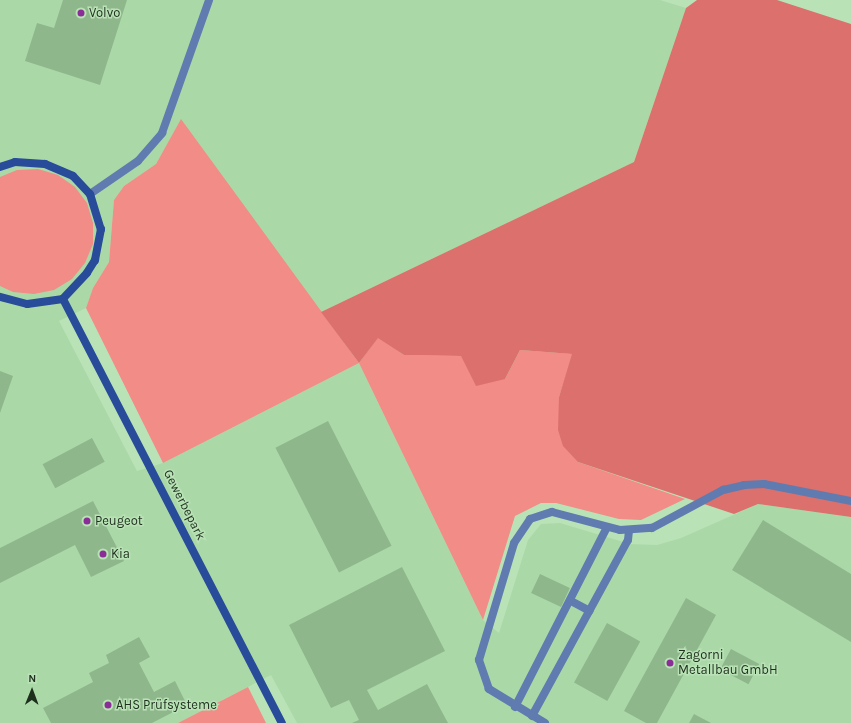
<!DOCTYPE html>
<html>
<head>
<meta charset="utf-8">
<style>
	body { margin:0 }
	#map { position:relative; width:851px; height:723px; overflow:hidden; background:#b9e3b6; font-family:Karla,sans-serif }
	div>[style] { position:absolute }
	.built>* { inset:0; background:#aad9a7 }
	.green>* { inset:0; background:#f18c87 }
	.forest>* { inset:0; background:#dc706d }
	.building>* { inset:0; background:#8fb78c; transform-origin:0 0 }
	.lane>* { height:8px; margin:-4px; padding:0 4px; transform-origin:4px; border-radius:4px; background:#607bb0 }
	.street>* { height:8px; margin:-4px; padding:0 4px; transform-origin:4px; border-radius:4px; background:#607bb0 }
	.secondary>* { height:8px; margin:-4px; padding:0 4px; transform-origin:4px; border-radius:4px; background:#284c99 }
	.dots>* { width:11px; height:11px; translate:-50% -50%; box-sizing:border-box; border:2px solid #b9e3b6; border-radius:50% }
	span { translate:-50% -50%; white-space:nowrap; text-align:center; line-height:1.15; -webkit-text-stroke:3px #b9e3b6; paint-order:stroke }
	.poi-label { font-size:13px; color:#1f2f1e }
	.left { translate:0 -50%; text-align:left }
	.street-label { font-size:13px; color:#1f2f1e }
	.north { position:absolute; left:12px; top:671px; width:40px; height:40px; -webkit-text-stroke:3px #b9e3b6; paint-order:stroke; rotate:1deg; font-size:11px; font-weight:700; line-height:16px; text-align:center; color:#1f2f1e }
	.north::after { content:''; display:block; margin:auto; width:14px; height:18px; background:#1f2f1e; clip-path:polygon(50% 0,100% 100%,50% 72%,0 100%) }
</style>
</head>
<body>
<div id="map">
	<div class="built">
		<i style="clip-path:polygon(0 0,660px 0,686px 8px,634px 162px,321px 312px,181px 120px,156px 164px,124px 186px,114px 200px,109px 262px,93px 288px,86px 308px,59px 321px,137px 471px,163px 463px,359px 363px,483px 620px,499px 633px,528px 540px,541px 524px,560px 523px,630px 544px,657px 545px,681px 538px,758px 504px,851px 517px,851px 723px,297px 723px,271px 675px,178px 723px,0 723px)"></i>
	</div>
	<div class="green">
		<i style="clip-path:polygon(181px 119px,359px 363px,378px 337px,404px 355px,461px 356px,505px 379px,520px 350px,573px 354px,559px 397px,578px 462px,685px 499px,641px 520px,619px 519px,556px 503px,541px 503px,515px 516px,483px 620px,359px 363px,163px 463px,86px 308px,93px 288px,109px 262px,114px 200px,124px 186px,156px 164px)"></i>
		<i style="clip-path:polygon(38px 169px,58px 175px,75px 187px,87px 203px,93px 223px,93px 244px,85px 263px,72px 279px,54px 290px,34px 294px,13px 292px,0 286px,0 177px,17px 170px)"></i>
		<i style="clip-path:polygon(248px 687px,266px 723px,178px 723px)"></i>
	</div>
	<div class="forest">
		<i style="clip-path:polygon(697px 0,777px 0,851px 24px,851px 517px,758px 504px,734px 514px,578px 462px,563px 446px,558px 430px,559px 397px,572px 354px,520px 350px,505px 379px,476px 386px,461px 356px,404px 355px,378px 338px,359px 363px,321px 312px,634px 162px,686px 8px)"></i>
	</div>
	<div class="building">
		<i style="clip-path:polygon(63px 0,127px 0,100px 85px,25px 61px,37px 23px,54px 28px)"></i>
		<i style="clip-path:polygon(0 371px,13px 376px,0 413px)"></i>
		<i style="left:328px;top:421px;width:140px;height:59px;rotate:63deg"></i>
		<i style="left:92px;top:438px;width:27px;height:56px;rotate:62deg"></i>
		<i style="clip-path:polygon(93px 501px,124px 561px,91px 577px,75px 545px,0 583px,0 548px)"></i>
		<i style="clip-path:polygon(763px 520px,851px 574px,851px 642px,732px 570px)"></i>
		<i style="clip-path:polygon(402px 567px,445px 651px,367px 690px,378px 710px,427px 684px,448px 723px,352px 723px,359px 720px,349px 700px,331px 708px,289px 625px)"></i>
		<i style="left:540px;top:574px;width:33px;height:21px;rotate:25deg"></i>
		<i style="clip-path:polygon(686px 598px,716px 615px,657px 723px,646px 723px,624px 711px)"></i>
		<i style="left:607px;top:623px;width:38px;height:68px;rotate:29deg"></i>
		<i style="clip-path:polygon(139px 637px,150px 657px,139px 663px,154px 692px,175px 681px,187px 705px,152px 723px,51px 723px,43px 708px,93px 682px,89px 673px,109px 663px,106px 655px)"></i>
		<i style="left:731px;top:649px;width:32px;height:23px;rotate:28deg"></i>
		<i style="clip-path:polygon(694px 714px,711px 723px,689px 723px)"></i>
	</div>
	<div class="lane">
		<i style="left:571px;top:601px;width:21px;rotate:28deg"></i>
		<i style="left:515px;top:707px;width:202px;rotate:-62.9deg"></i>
		<i style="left:532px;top:716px;width:200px;rotate:-61.4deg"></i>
		<i style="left:628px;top:540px;width:10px;rotate:-84deg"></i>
	</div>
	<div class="street">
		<i style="left:90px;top:194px;width:58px;rotate:-34.5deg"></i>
		<i style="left:138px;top:161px;width:37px;rotate:-49deg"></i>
		<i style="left:162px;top:133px;width:141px;rotate:-70.5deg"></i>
		<i style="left:545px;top:723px;width:66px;rotate:-148.7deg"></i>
		<i style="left:489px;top:689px;width:31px;rotate:-109deg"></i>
		<i style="left:479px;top:660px;width:122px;rotate:-73.3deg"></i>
		<i style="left:514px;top:543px;width:29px;rotate:-56deg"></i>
		<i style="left:530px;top:519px;width:23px;rotate:-18deg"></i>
		<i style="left:552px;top:512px;width:70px;rotate:14.8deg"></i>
		<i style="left:620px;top:530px;width:32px;rotate:-4deg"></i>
		<i style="left:652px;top:528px;width:81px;rotate:-28.2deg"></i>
		<i style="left:723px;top:490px;width:22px;rotate:-13deg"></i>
		<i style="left:744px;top:485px;width:20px;rotate:-3deg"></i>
		<i style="left:764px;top:484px;width:89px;rotate:11.1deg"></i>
	</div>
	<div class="secondary">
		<i style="left:0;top:167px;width:16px;rotate:-18deg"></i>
		<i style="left:15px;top:162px;width:30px;rotate:4deg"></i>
		<i style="left:45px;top:164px;width:30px;rotate:23deg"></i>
		<i style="left:73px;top:176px;width:25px;rotate:47deg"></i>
		<i style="left:90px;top:194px;width:37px;rotate:73deg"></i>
		<i style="left:101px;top:229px;width:32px;rotate:101deg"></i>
		<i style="left:95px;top:260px;width:15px;rotate:122deg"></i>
		<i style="left:87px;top:273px;width:35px;rotate:133deg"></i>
		<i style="left:63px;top:299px;width:36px;rotate:172deg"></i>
		<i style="left:27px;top:304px;width:28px;rotate:-165deg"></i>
		<i style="left:63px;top:299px;width:477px;rotate:62.7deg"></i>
	</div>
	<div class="dots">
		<i style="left:81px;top:13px;background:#8b2d97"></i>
		<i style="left:87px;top:521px;background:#8b2d97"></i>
		<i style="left:103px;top:554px;background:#8b2d97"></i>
		<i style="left:670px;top:663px;background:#8b2d97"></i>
		<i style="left:108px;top:705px;background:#8b2d97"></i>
	</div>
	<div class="poi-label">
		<span class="left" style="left:89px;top:13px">Volvo</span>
		<span class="left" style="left:95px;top:521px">Peugeot</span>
		<span class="left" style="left:111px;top:554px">Kia</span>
		<span class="left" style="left:678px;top:663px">Zagorni<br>Metallbau GmbH</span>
		<span class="left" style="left:116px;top:705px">AHS Prüfsysteme</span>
	</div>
	<div class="street-label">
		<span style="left:184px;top:505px;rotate:63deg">Gewerbepark</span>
	</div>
	<div class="north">N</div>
</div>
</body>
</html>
